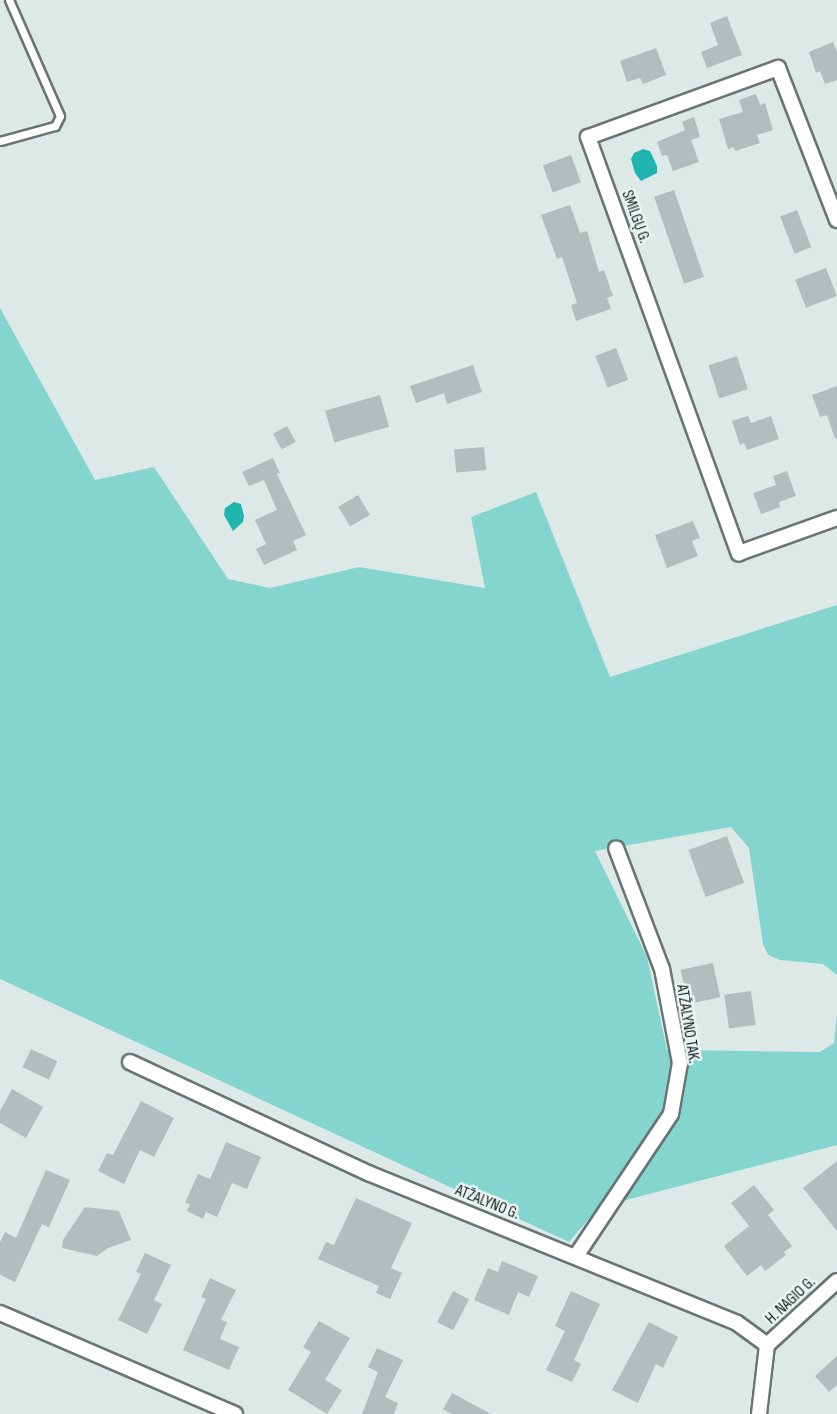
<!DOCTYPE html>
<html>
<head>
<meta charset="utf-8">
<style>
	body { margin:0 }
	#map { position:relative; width:837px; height:1414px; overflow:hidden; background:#dce9e7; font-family:"Sofia Sans Condensed",sans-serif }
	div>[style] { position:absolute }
	.green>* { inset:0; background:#84d5d0 }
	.water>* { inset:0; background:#21b5af }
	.building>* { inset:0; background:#b2bebd; transform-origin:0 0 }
	.roads { filter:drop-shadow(2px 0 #697574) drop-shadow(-2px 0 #697574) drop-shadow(0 2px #697574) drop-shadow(0 -2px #697574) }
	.service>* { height:7px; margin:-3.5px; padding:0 3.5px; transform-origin:3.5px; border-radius:3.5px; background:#fff }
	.minor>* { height:14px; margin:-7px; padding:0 7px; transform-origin:7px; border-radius:7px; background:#fff }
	span { translate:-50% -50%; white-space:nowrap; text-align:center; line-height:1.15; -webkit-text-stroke:5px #e9f6f5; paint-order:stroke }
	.street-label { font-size:16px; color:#161b1b }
</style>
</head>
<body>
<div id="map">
	<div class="green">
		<i style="clip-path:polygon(0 308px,95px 480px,154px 467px,228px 579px,270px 588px,359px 567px,485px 588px,471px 517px,536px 492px,610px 677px,837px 605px,837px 975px,823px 964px,780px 960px,768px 955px,763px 944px,749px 848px,731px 827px,595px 851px,647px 957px,667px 1050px,820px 1052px,834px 1043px,837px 1014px,837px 1145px,599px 1207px,569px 1242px,0 979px)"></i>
	</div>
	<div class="water">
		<i style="clip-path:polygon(643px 149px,650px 151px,657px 166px,657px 173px,641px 181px,635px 173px,631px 159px,634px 153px)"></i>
		<i style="clip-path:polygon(234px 502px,241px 504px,244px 516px,243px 522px,233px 531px,224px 515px,225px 508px)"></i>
	</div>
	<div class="building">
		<i style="clip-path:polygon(727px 16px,742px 55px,707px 68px,701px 52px,718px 45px,710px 23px)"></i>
		<i style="clip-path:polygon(833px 42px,837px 52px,837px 80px,825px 84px,820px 71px,816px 73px,809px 52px)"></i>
		<i style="clip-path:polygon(656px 48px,666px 75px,643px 84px,640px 78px,627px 82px,620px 61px)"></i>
		<i style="clip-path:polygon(756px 94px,760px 105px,765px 103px,773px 130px,757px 135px,760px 143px,735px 151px,734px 147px,728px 149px,719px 119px,743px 112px,739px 100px)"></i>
		<i style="clip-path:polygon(694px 117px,700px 137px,691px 140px,699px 162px,673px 171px,667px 155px,662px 156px,657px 142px,685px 130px,682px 122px)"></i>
		<i style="left:571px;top:155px;width:29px;height:30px;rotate:70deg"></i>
		<i style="left:674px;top:190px;width:92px;height:21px;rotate:71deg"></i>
		<i style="clip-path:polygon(570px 205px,580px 233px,587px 231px,599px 272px,604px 270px,613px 296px,607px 298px,611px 309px,576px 321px,571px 305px,577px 303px,562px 257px,557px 259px,541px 215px)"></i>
		<i style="left:797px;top:210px;width:40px;height:18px;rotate:69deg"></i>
		<i style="left:826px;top:268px;width:30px;height:33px;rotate:69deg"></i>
		<i style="left:616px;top:348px;width:34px;height:22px;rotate:69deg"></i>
		<i style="left:737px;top:356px;width:35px;height:30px;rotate:72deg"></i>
		<i style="clip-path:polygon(473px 365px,482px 392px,447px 404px,444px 393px,416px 403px,410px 386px)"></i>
		<i style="clip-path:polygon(837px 386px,837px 438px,835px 439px,827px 415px,820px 417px,812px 395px)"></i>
		<i style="left:380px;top:395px;width:33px;height:57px;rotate:74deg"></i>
		<i style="clip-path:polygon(748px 416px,751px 423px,771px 416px,779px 439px,747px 450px,744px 443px,740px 445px,732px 421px)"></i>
		<i style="left:287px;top:426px;width:18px;height:16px;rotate:61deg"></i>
		<i style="left:484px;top:447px;width:23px;height:30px;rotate:85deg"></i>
		<i style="clip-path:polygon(273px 458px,280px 473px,277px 474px,306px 535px,293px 541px,297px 550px,264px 565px,256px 549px,266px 544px,255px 520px,277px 510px,264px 480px,249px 486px,242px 472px)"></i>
		<i style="clip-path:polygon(787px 471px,796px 496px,779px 502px,780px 507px,761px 514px,753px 493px,776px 485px,773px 476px)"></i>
		<i style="left:358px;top:495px;width:23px;height:23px;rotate:59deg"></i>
		<i style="clip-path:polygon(693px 521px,700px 538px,692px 541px,698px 556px,667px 568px,655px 535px)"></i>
		<i style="left:727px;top:836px;width:50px;height:41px;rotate:70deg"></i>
		<i style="left:713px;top:963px;width:35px;height:33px;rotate:78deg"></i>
		<i style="left:751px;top:991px;width:34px;height:27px;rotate:82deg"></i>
		<i style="left:31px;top:1049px;width:29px;height:20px;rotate:25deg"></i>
		<i style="clip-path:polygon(12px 1089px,43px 1107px,26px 1138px,0 1123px,0 1111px)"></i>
		<i style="clip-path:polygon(141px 1101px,174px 1118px,154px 1157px,140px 1150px,124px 1184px,98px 1171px,107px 1153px,113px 1155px)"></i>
		<i style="clip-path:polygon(226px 1142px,261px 1157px,247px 1189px,232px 1183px,217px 1217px,206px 1212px,203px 1219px,187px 1211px,190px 1204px,185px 1203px,198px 1174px,210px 1179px)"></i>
		<i style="clip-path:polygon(837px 1161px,837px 1231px,803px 1188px)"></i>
		<i style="clip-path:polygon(46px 1170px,70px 1180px,49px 1227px,42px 1224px,15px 1282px,0 1275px,0 1242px,5px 1232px,16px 1238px)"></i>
		<i style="clip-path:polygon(754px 1185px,774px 1210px,768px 1215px,792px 1246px,784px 1252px,786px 1255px,765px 1271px,761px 1265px,747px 1276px,724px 1246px,749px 1226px,731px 1203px)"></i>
		<i style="clip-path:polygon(356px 1198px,412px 1223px,391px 1268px,402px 1273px,390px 1299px,376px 1293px,379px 1286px,318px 1259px,326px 1242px,334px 1245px)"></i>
		<i style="clip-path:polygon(85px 1207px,119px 1211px,131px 1240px,108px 1248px,97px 1256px,62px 1248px,63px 1240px)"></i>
		<i style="clip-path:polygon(145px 1253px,171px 1265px,154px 1300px,162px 1304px,147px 1334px,118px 1320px,141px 1274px,136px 1272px)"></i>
		<i style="clip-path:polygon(502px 1261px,538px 1276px,529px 1297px,518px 1292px,509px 1315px,474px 1300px,488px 1268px,498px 1272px)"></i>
		<i style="clip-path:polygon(210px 1278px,236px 1290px,221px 1320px,227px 1322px,220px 1339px,239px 1347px,229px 1370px,183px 1350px,206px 1299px,201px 1297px)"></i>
		<i style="left:453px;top:1291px;width:18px;height:35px;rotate:27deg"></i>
		<i style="clip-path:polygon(571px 1291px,600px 1304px,574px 1360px,581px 1364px,572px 1382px,546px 1370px,565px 1331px,555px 1326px)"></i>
		<i style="clip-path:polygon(319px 1321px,350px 1338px,325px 1380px,342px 1390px,327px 1414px,288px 1390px,311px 1352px,303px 1347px)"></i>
		<i style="clip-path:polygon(649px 1322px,678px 1337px,663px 1368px,656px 1364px,638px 1403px,612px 1390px)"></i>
		<i style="clip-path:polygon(377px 1348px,403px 1360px,385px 1397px,398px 1403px,394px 1414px,362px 1414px,378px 1372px,368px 1367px)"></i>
		<i style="clip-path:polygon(837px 1356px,837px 1385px,829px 1392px,815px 1376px)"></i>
		<i style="clip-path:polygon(452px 1393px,491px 1414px,452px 1414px,443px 1409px)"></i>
	</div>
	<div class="roads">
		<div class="service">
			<i style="left:0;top:141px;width:57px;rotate:-15.3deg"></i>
			<i style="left:55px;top:126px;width:11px;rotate:-63deg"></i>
			<i style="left:60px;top:116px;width:127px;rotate:-113.7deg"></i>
		</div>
		<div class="minor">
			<i style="left:837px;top:220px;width:163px;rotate:-111.2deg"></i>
			<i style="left:778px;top:68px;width:202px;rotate:160deg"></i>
			<i style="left:588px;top:137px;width:443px;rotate:70.1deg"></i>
			<i style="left:739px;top:553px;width:104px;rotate:-19.7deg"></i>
			<i style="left:130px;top:1062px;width:263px;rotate:25deg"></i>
			<i style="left:368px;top:1173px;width:398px;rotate:22.1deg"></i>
			<i style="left:737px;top:1323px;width:37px;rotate:36deg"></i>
			<i style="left:767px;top:1345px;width:69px;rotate:96.6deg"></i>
			<i style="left:576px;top:1256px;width:171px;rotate:-56.2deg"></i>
			<i style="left:671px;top:1114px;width:52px;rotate:-80deg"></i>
			<i style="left:680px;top:1063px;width:96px;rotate:-100.8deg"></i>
			<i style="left:662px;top:969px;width:129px;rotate:-110.8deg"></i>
			<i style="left:0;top:1313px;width:256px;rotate:23.3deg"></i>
			<i style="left:767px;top:1345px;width:95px;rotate:-42.4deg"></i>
		</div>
	</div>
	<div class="street-label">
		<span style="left:635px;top:217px;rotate:70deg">SMILGŲ G.</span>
		<span style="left:687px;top:1024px;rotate:81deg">ATŽALYNO TAK.</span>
		<span style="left:487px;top:1203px;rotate:22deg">ATŽALYNO G.</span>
		<span style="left:791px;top:1301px;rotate:-43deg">H. NAGIO G.</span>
	</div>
</div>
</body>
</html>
